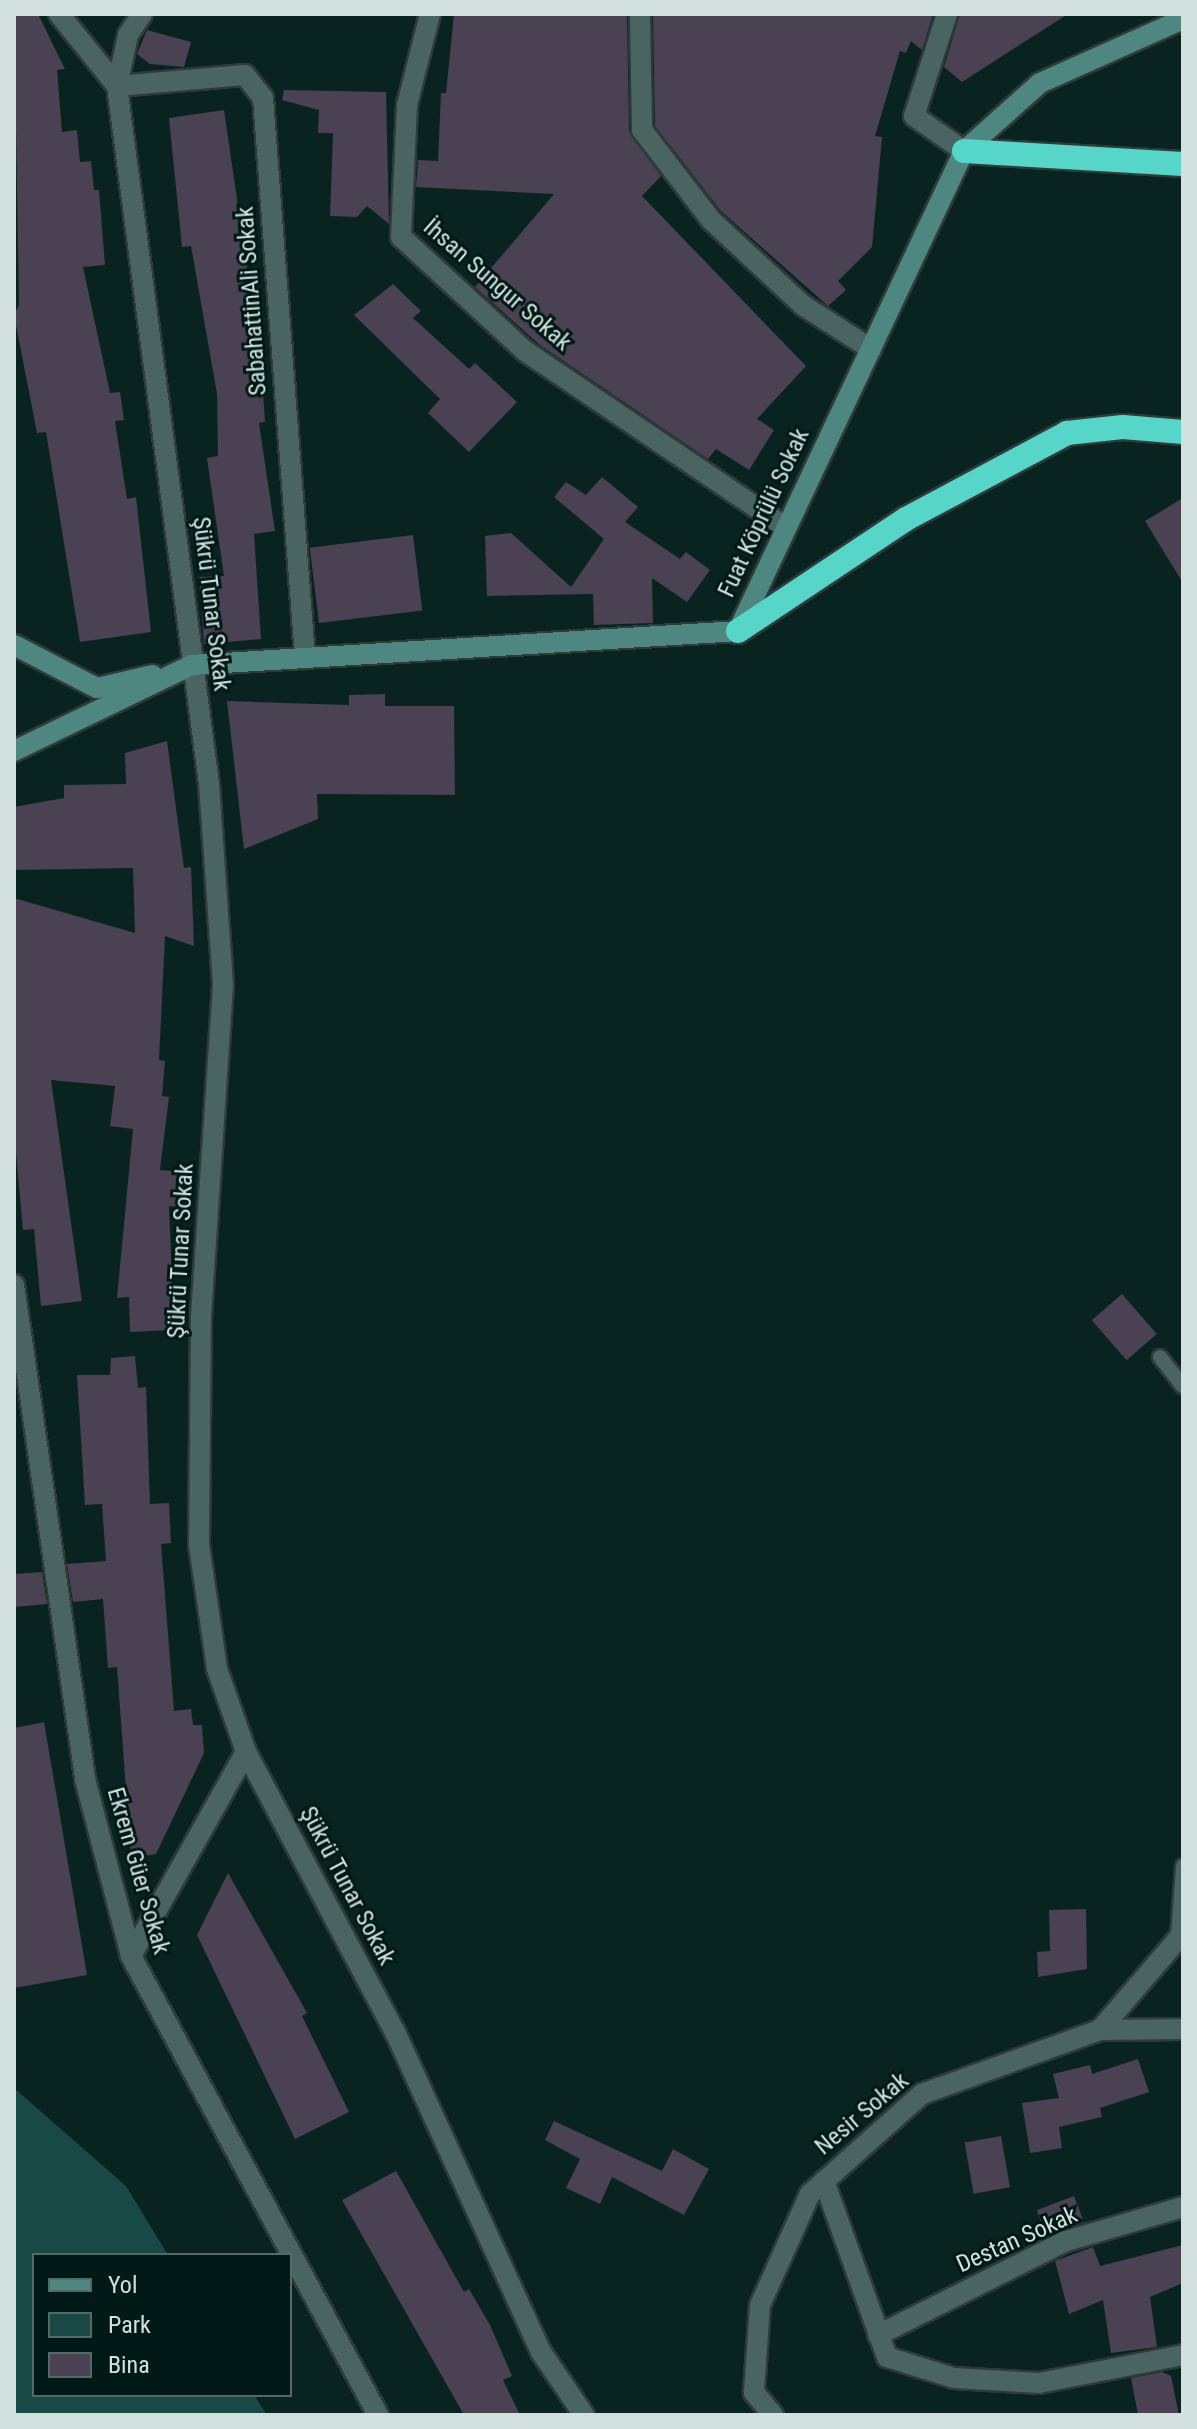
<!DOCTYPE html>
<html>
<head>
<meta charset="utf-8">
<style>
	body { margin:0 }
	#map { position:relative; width:1197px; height:2429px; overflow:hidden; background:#092321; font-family:"Roboto Condensed",sans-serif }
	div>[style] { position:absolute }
	.green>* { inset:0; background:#194944 }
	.building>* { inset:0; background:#4a4153; transform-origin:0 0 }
	.roads { filter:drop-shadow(2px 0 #2e3b39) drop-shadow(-2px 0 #2e3b39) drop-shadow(0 2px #2e3b39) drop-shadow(0 -2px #2e3b39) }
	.service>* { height:14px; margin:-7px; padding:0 7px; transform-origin:7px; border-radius:7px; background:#4a6561 }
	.minor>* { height:20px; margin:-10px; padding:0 10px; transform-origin:10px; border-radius:10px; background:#4a6561 }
	.secondary>* { height:20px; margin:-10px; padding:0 10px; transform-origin:10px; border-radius:10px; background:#4e8780 }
	.motorway>* { height:24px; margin:-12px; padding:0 12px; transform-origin:12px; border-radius:12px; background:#56d5c9 }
	span { translate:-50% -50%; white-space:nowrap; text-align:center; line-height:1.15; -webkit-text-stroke:6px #011a17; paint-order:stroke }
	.street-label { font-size:24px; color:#d2e1de }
	.frame { position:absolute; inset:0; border:16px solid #d2e1de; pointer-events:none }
	.legend { position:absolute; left:32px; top:2253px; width:260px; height:144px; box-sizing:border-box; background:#011a17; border:2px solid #556a67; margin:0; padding:10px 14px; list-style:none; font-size:24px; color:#d2e1de }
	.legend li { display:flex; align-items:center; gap:16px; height:40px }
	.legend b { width:40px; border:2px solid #556a67 }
</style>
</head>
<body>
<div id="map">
	<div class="green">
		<i style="clip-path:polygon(14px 2088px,126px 2186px,168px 2255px,34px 2255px,34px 2395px,254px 2395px,267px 2415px,14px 2415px)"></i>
	</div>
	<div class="building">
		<i style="clip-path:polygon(14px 14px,38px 14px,65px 69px,57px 70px,62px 132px,77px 130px,80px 162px,91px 161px,94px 190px,99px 190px,105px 265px,83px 267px,110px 393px,120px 392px,124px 420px,115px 421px,127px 499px,136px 497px,151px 632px,80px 642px,46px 432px,37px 433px,14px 315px,19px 305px)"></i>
		<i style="clip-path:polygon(454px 14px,627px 14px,629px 131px,661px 176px,642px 196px,806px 366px,757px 419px,774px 430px,749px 470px,716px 449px,708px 459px,540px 345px,475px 287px,554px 194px,416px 187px,418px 160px,438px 161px,441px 93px,446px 93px)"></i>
		<i style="clip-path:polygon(653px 14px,933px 14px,922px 50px,911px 41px,906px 53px,900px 51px,875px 136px,882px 137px,872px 247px,838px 281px,846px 290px,828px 306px,721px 211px,655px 126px)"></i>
		<i style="clip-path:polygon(960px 14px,1068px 14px,962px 82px,944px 67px)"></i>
		<i style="clip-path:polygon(147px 30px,191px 42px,184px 67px,150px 64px,137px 54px)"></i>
		<i style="clip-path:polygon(284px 90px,386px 92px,389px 224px,367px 206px,357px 217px,330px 216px,333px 133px,318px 133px,319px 110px,282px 100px)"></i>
		<i style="clip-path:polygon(224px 110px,261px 363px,265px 422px,259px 423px,275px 531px,254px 534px,261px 639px,204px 644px,199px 577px,224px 576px,207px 458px,218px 456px,217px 394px,191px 246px,182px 247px,169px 118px)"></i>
		<i style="clip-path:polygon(393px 284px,421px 311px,413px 318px,469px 369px,475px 363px,517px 402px,469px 452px,428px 413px,440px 399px,354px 315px)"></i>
		<i style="clip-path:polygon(602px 477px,638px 507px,625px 522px,680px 559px,686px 552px,710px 570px,687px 602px,652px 578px,653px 623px,594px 625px,593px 594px,487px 596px,485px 536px,511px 533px,571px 587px,604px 539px,554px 497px,566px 482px,586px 495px)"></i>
		<i style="clip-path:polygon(1183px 498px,1183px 583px,1145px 521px)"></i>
		<i style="left:413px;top:535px;width:76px;height:104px;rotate:83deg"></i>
		<i style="clip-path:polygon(385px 694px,385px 706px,454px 706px,455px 795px,317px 794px,318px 819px,244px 849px,227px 701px,349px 705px,349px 695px)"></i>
		<i style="clip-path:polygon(167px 741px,184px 868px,191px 867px,194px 946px,165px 936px,159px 1060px,165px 1061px,162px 1096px,169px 1097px,160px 1170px,183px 1172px,180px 1207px,169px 1206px,174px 1330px,130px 1332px,129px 1297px,117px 1298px,133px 1129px,110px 1126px,115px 1086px,51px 1080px,82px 1301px,41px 1306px,34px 1229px,23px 1230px,14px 1131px,14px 898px,135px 933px,133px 868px,14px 870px,14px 807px,64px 798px,64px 785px,126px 784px,125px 753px)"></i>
		<i style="left:1122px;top:1294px;width:53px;height:40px;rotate:49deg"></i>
		<i style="clip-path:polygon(135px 1356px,138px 1388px,146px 1387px,150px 1504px,169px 1503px,171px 1543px,161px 1544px,174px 1711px,191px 1709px,193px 1725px,202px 1725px,204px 1753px,156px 1854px,131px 1858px,117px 1667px,108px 1668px,103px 1599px,73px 1602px,67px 1564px,106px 1561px,102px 1504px,85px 1505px,77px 1375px,110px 1375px,111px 1358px)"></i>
		<i style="clip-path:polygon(42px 1572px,47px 1604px,14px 1607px,14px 1574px)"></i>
		<i style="clip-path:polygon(44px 1722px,87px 1975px,14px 1988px,14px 1728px)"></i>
		<i style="clip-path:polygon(228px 1873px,307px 2013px,302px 2016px,349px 2112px,295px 2139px,197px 1935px)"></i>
		<i style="clip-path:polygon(1086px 1909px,1087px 1969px,1038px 1977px,1037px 1952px,1050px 1951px,1049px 1910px)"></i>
		<i style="clip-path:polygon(1138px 2059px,1149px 2092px,1100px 2108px,1102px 2117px,1059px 2127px,1062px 2148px,1030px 2153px,1022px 2103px,1059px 2098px,1053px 2074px,1090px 2065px,1092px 2074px)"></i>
		<i style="clip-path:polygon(554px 2121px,662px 2171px,673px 2149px,709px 2169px,684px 2215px,612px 2177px,600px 2204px,566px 2188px,580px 2159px,545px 2140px)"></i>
		<i style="left:1001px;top:2136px;width:52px;height:37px;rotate:80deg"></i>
		<i style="clip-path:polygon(396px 2171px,464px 2292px,469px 2289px,490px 2325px,512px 2376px,503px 2380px,520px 2415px,464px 2415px,342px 2200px)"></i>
		<i style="left:1074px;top:2196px;width:28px;height:40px;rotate:69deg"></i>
		<i style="clip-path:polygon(1183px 2245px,1183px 2283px,1150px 2297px,1157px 2347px,1111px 2353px,1103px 2300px,1069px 2314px,1055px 2261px,1093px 2247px,1100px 2266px)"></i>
		<i style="clip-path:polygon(1162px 2372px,1171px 2376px,1179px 2415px,1138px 2415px,1131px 2378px)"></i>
	</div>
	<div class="roads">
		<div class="service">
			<i style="left:1160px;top:1357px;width:37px;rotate:52deg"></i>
			<i style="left:1178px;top:1936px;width:70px;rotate:-85.9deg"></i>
		</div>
		<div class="minor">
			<i style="left:59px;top:14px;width:92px;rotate:51.1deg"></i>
			<i style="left:117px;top:86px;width:128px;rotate:-4.9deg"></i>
			<i style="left:245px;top:75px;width:29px;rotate:52deg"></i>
			<i style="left:263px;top:98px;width:562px;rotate:85.71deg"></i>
			<i style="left:142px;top:14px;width:25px;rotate:124deg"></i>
			<i style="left:128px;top:35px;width:52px;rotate:102.2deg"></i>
			<i style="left:117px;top:86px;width:704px;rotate:82.49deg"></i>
			<i style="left:209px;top:784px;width:201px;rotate:86deg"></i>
			<i style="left:223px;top:985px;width:332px;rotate:93.8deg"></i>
			<i style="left:201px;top:1316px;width:229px;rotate:90.5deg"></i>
			<i style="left:199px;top:1545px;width:125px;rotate:81.7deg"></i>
			<i style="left:217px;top:1669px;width:88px;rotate:70.7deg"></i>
			<i style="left:246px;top:1752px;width:319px;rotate:62deg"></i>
			<i style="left:396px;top:2034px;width:349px;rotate:65.5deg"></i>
			<i style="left:541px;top:2352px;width:76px;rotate:55.7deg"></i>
			<i style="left:430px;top:14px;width:94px;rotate:104.2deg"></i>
			<i style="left:407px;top:105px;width:132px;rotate:92.6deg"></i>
			<i style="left:401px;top:237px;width:168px;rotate:42.6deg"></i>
			<i style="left:525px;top:351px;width:314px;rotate:34.1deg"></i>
			<i style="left:640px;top:14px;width:116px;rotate:89deg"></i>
			<i style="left:642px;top:130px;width:113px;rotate:52.5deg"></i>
			<i style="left:711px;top:220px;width:127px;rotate:42.8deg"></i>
			<i style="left:804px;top:306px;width:80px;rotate:32.7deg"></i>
			<i style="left:947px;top:14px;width:107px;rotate:107.9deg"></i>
			<i style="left:914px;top:116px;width:61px;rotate:35deg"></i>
			<i style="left:14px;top:1285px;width:499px;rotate:81.8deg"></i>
			<i style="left:85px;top:1779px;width:183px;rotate:75.4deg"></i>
			<i style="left:131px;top:1956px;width:521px;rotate:61.71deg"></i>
			<i style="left:131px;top:1956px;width:234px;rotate:-60.6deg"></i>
			<i style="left:1100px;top:2030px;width:128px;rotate:-49.4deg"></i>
			<i style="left:824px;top:2181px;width:187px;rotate:70.3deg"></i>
			<i style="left:887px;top:2357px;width:70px;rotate:17.4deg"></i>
			<i style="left:954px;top:2378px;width:85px;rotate:3.4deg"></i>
			<i style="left:1039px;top:2383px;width:147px;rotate:-11deg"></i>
			<i style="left:878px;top:2335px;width:210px;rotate:-26.6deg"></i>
			<i style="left:1066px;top:2241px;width:122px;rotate:-16.2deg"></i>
			<i style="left:773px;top:2415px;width:30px;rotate:-130deg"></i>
			<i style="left:754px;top:2392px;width:87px;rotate:-86.1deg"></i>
			<i style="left:760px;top:2305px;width:122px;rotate:-65.8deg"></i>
			<i style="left:810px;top:2194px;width:150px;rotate:-41.8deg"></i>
			<i style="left:922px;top:2094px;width:189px;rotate:-19.8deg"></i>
			<i style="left:1100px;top:2030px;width:83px;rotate:-0.7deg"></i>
		</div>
		<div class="secondary">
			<i style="left:14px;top:645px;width:93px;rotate:27.4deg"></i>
			<i style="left:97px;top:688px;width:57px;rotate:-13.1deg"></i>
			<i style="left:14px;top:751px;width:198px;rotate:-25.8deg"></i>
			<i style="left:192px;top:665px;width:547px;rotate:-3.56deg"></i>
			<i style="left:738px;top:631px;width:531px;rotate:-64.79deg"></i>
			<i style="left:964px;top:151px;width:102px;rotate:-41.8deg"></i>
			<i style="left:1040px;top:83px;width:157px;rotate:-24.1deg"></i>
		</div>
		<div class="motorway">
			<i style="left:964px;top:151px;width:219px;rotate:3.4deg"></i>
			<i style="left:738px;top:631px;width:202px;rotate:-33.7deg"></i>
			<i style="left:906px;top:519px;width:183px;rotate:-28.1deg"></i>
			<i style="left:1067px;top:433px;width:56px;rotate:-6.1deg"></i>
			<i style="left:1123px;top:427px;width:60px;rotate:4.8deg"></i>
		</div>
	</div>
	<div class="street-label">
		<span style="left:497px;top:285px;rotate:41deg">İhsan Sungur Sokak</span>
		<span style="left:252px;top:301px;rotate:-94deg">SabahattinAli Sokak</span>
		<span style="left:764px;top:513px;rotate:-65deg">Fuat Köprülü Sokak</span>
		<span style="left:211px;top:604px;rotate:83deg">Şükrü Tunar Sokak</span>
		<span style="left:181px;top:1251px;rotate:-87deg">Şükrü Tunar Sokak</span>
		<span style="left:138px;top:1871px;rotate:74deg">Ekrem Güer Sokak</span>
		<span style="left:347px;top:1886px;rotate:62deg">Şükrü Tunar Sokak</span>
		<span style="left:862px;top:2114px;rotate:-40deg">Nesir Sokak</span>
		<span style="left:1017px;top:2240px;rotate:-24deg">Destan Sokak</span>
	</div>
	<div class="frame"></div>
	<ul class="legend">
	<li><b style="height:10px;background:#4e8780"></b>Yol</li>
	<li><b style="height:22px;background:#194944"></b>Park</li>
	<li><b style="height:22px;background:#4a4153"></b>Bina</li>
	</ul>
</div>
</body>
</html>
